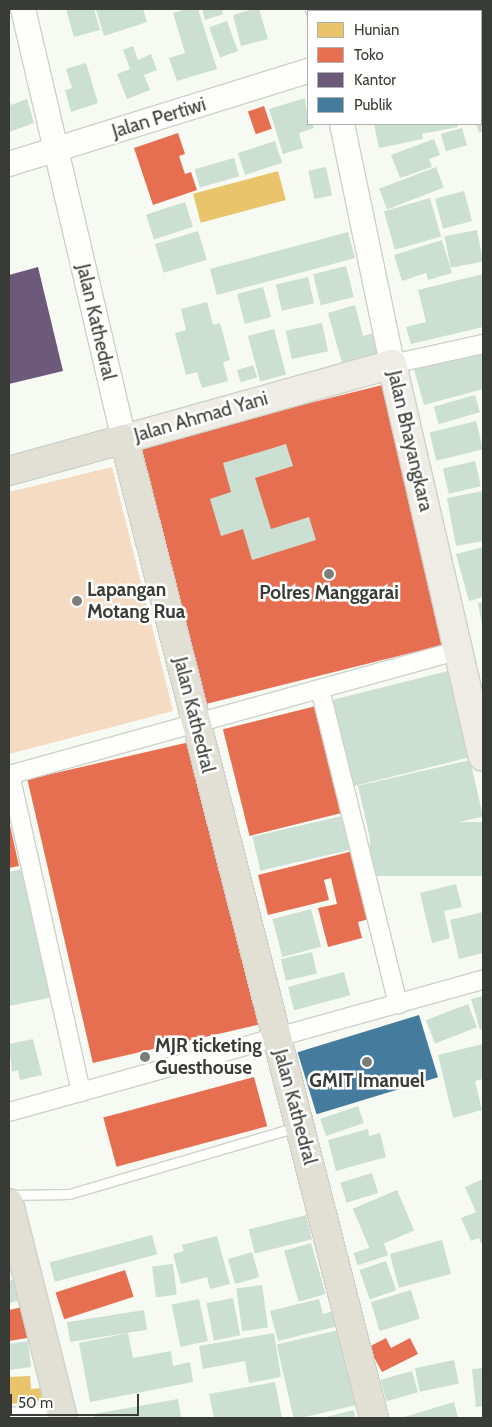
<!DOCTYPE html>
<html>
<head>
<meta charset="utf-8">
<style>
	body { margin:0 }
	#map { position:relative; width:492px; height:1427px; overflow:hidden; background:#f6faf2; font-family:Cabin,sans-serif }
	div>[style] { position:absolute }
	.green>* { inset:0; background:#f4dbc1 }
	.homes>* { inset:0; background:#e9c46a; transform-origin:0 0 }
	.shops>* { inset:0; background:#e76f51; transform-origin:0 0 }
	.offices>* { inset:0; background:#6d597a }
	.public>* { inset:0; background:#457b9d; transform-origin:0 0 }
	.building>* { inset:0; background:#ccdfd3; transform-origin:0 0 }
	.roads { filter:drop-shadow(1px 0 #ced1ca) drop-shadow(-1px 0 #ced1ca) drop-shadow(0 1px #ced1ca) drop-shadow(0 -1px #ced1ca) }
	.lane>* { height:9px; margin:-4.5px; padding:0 4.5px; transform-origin:4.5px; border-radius:4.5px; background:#fefefd }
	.street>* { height:18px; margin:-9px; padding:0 9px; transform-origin:9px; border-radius:9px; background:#fefefd }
	.secondary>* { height:24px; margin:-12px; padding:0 12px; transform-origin:12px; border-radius:12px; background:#fefefd }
	.primary>* { height:28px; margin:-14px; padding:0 14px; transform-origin:14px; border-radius:14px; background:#eeece5 }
	.highway>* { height:28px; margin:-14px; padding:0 14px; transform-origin:14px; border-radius:14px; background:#e2e0d5 }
	.dots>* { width:14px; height:14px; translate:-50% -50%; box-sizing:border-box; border:2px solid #fff; border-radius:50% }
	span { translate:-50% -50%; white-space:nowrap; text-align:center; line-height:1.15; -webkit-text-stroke:5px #fff; paint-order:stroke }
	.street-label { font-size:19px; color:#393b36 }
	.poi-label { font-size:19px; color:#393b36; font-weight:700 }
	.left { translate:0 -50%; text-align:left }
	.frame { position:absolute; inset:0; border:10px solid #393b36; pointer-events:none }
	.legend { position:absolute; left:307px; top:10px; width:175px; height:115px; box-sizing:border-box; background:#fff; border:1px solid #b0b1af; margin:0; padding:6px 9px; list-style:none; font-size:15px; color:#393b36 }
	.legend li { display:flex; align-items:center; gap:10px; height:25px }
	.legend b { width:25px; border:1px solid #b0b1af }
	.scale { position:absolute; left:10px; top:1394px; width:129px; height:22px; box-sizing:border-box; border:2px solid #393b36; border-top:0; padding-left:6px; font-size:15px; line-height:18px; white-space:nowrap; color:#393b36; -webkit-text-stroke:4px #fff; paint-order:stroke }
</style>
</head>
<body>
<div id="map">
	<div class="green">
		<i style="clip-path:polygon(112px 467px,173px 711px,9px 754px,9px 492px)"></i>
	</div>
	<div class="homes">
		<i style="left:278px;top:171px;width:30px;height:88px;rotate:75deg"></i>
		<i style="clip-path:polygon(30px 1376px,31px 1389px,41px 1388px,42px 1401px,9px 1404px,9px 1377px)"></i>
	</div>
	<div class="shops">
		<i style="left:264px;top:106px;width:24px;height:17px;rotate:71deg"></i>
		<i style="clip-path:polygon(178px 133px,185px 154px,179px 156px,185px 174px,191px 172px,197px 190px,153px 205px,134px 148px)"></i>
		<i style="left:382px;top:385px;width:267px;height:250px;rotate:76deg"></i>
		<i style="left:320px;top:705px;width:110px;height:100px;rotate:76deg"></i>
		<i style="left:194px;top:741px;width:291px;height:171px;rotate:77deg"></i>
		<i style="clip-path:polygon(9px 821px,19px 866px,9px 868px)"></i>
		<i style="clip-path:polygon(353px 851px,369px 919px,358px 922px,362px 938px,328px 947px,318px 908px,337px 904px,331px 878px,324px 880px,329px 900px,268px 915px,258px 875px)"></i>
		<i style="left:254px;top:1077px;width:51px;height:156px;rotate:75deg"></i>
		<i style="left:125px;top:1270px;width:28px;height:73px;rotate:72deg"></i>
		<i style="clip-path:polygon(23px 1307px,27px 1338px,9px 1341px,9px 1310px)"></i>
		<i style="clip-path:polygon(386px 1338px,391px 1348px,410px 1338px,418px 1354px,382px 1372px,375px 1359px,367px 1362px,363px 1350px)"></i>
	</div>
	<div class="offices">
		<i style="clip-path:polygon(38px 267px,63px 371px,9px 384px,9px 275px)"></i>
	</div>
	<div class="public">
		<i style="left:419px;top:1015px;width:65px;height:127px;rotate:73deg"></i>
	</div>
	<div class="building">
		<i style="clip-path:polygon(66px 9px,94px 9px,100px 30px,74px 37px)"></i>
		<i style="clip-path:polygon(96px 9px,143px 9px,147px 22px,104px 36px)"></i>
		<i style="clip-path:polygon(187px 9px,198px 9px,217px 69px,177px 81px,169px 58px,185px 53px,173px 13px)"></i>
		<i style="clip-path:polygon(202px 9px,222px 9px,223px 14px,205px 20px)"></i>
		<i style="clip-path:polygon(253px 9px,259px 9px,268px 39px,241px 46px,233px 15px)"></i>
		<i style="left:227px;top:21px;width:32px;height:19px;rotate:70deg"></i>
		<i style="clip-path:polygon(133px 46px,138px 60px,151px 54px,157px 70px,144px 75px,150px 90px,127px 99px,117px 74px,130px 69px,123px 50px)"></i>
		<i style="clip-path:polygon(86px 63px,98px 103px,71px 112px,65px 90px,72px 88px,66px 69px)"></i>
		<i style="clip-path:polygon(481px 94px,483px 94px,483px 131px,479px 133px,476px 124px,481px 124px)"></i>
		<i style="clip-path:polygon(305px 98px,308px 124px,313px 124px,314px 128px,299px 133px,303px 148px,283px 154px,269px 109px)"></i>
		<i style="clip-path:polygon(27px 99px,34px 123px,9px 132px,9px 100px,11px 105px)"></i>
		<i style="clip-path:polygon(374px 124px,457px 124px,458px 127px,422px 134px,423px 139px,379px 148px)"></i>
		<i style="left:462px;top:128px;width:18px;height:22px;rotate:74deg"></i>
		<i style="clip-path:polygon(434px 139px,440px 155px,429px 159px,432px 167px,400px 178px,391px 155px)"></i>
		<i style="left:275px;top:141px;width:23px;height:39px;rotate:72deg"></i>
		<i style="left:234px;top:158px;width:19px;height:41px;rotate:74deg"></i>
		<i style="left:326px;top:167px;width:29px;height:18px;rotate:78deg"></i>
		<i style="left:436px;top:167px;width:22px;height:61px;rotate:69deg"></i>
		<i style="left:464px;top:191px;width:31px;height:30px;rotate:75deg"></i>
		<i style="left:430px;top:198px;width:40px;height:48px;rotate:74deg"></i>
		<i style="left:185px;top:202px;width:26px;height:41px;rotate:72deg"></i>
		<i style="left:477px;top:230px;width:32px;height:33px;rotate:79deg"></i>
		<i style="left:198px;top:231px;width:30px;height:45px;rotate:73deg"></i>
		<i style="left:348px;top:232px;width:27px;height:143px;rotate:75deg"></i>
		<i style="clip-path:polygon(442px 240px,452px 273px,428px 280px,426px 273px,402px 281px,394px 255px)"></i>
		<i style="left:346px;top:266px;width:32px;height:34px;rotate:76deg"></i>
		<i style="clip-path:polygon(483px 274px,483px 327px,411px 344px,406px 327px,426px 322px,418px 290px)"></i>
		<i style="left:308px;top:277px;width:27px;height:33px;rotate:77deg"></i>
		<i style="left:263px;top:287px;width:31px;height:27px;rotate:75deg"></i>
		<i style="clip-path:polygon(207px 302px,213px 325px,220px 323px,230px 360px,223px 362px,228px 381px,202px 388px,197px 372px,186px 375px,175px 333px,186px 330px,181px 309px)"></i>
		<i style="clip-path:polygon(355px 305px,363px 336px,374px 333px,380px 353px,342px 363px,328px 313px)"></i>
		<i style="left:322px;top:323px;width:29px;height:37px;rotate:78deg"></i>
		<i style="left:274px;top:329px;width:47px;height:27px;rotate:75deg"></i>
		<i style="clip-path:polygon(483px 349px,483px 389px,424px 405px,414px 369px)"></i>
		<i style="left:253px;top:365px;width:13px;height:17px;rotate:72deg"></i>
		<i style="left:475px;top:395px;width:18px;height:43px;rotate:74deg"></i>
		<i style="left:476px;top:421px;width:29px;height:48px;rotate:76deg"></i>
		<i style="clip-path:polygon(286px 444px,293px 466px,255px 478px,271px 529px,309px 517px,316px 540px,252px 560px,243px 529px,221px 536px,210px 499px,231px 492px,223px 463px)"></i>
		<i style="left:475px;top:461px;width:26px;height:33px;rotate:77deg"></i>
		<i style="clip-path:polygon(483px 491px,483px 541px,456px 546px,447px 498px)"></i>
		<i style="clip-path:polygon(483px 547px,483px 597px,469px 601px,456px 554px)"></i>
		<i style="clip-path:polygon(483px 602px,483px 624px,482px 624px,478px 603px)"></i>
		<i style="left:456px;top:669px;width:89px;height:129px;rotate:76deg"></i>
		<i style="left:470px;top:760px;width:58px;height:115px;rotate:77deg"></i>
		<i style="left:346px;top:815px;width:35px;height:96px;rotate:77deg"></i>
		<i style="left:483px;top:822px;width:54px;height:113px;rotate:90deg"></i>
		<i style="clip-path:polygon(26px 868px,53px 997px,9px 1006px,9px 872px)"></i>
		<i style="clip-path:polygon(456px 884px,462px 907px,444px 911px,450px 938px,432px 943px,420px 893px)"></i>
		<i style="left:311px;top:909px;width:39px;height:40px;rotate:75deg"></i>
		<i style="clip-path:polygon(483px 912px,483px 953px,459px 959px,450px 920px)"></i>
		<i style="left:312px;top:952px;width:22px;height:32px;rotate:77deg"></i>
		<i style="left:344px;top:972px;width:24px;height:58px;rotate:75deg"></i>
		<i style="clip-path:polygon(483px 996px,483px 1029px,480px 1030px,471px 999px)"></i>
		<i style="left:468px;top:1004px;width:25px;height:45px;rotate:69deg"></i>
		<i style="clip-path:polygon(33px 1039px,42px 1075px,20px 1080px,18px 1070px,12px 1072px,9px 1044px)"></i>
		<i style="clip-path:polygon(483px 1044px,483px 1079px,475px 1081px,482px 1110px,453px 1118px,438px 1055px)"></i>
		<i style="left:358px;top:1106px;width:18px;height:40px;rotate:71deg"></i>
		<i style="clip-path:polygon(368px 1129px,369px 1136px,380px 1133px,386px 1157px,336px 1171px,328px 1140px)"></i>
		<i style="left:372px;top:1173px;width:21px;height:33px;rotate:73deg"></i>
		<i style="clip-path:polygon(483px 1179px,483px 1242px,481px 1243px,479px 1238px,471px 1241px,461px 1218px,476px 1212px,465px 1187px)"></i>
		<i style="left:397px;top:1190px;width:44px;height:48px;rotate:67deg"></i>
		<i style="left:306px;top:1215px;width:25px;height:59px;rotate:76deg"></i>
		<i style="left:152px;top:1235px;width:20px;height:106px;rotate:75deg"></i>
		<i style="clip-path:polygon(217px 1236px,230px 1284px,210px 1289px,207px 1277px,181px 1284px,173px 1254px,184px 1251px,182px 1245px)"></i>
		<i style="left:442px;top:1240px;width:35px;height:54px;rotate:75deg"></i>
		<i style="left:311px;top:1243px;width:53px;height:28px;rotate:74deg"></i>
		<i style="left:384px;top:1243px;width:13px;height:32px;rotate:72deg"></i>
		<i style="left:252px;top:1252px;width:26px;height:25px;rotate:74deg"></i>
		<i style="left:386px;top:1261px;width:31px;height:28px;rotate:71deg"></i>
		<i style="left:173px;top:1264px;width:31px;height:21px;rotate:83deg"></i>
		<i style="clip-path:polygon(15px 1279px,20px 1300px,9px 1303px,9px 1281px)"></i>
		<i style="left:262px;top:1285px;width:43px;height:26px;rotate:82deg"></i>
		<i style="left:411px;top:1290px;width:30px;height:42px;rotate:73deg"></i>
		<i style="left:233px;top:1298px;width:38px;height:27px;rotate:79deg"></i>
		<i style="left:199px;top:1299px;width:43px;height:28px;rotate:78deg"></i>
		<i style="clip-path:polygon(319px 1299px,323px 1314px,334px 1311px,338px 1326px,278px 1341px,270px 1311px)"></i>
		<i style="left:144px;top:1310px;width:20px;height:78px;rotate:81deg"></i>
		<i style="left:339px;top:1330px;width:77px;height:64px;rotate:77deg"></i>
		<i style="clip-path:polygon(128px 1333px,133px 1358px,171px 1351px,173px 1366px,190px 1362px,193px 1382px,90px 1402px,79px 1343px)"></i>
		<i style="clip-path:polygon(274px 1333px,281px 1377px,249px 1383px,245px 1361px,203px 1369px,199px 1346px)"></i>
		<i style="clip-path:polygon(28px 1341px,31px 1367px,9px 1370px,9px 1344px)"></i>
		<i style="left:454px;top:1360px;width:24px;height:40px;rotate:78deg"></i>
		<i style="clip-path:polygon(483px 1368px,483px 1406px,476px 1407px,472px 1369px)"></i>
		<i style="left:412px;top:1371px;width:22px;height:33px;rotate:74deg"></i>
		<i style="clip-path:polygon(275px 1382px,282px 1418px,214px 1418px,209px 1394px)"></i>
		<i style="clip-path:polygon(178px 1399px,181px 1417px,187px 1418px,95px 1418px,94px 1414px)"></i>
		<i style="clip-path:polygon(454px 1402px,458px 1418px,401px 1418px)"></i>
		<i style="clip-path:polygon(354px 1410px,356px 1418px,322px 1418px)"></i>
	</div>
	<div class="roads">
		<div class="lane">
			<i style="left:9px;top:1195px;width:60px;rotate:-1deg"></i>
			<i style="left:69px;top:1194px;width:237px;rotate:-16.4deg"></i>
		</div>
		<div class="street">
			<i style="left:392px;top:364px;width:93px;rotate:-12.4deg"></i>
			<i style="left:320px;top:689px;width:325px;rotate:76.1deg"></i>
			<i style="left:10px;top:774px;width:326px;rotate:77.4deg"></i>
			<i style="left:9px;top:775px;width:465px;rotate:-15.5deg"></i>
			<i style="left:9px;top:1112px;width:492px;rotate:-15.6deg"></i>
			<i style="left:9px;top:1417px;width:53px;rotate:-5.4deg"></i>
		</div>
		<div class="secondary">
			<i style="left:23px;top:9px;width:442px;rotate:76.8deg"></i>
			<i style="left:318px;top:9px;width:2px;rotate:63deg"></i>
			<i style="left:408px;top:11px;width:8px;rotate:-14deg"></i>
			<i style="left:342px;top:124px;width:245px;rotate:78.2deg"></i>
			<i style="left:9px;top:164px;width:313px;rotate:-17.3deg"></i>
		</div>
		<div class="primary">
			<i style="left:124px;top:439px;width:278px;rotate:-15.6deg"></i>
			<i style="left:392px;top:364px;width:403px;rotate:77deg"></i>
		</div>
		<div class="highway">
			<i style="left:9px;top:471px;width:119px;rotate:-15.5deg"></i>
			<i style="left:124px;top:439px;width:1010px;rotate:75.67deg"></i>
			<i style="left:9px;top:1203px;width:222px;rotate:75.9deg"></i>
		</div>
	</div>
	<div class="dots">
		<i style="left:329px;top:574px;background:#7b7e78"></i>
		<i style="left:77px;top:601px;background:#7b7e78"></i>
		<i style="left:145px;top:1057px;background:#7b7e78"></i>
		<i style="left:367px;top:1062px;background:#7b7e78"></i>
	</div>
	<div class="street-label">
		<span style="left:159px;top:118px;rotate:-17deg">Jalan Pertiwi</span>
		<span style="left:96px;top:322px;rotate:77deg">Jalan Kathedral</span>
		<span style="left:201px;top:417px;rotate:-16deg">Jalan Ahmad Yani</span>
		<span style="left:410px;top:441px;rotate:77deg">Jalan Bhayangkara</span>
		<span style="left:194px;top:715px;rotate:76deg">Jalan Kathedral</span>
		<span style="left:295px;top:1107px;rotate:75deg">Jalan Kathedral</span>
	</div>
	<div class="poi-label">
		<span class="left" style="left:87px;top:601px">Lapangan<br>Motang Rua</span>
		<span style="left:329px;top:593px">Polres Manggarai</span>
		<span class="left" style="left:155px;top:1057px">MJR ticketing<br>Guesthouse</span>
		<span style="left:367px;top:1081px">GMIT Imanuel</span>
	</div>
	<div class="frame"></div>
	<ul class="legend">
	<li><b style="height:14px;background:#e9c46a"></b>Hunian</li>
	<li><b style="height:14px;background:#e76f51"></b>Toko</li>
	<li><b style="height:14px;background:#6d597a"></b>Kantor</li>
	<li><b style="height:14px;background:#457b9d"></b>Publik</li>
	</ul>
	<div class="scale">50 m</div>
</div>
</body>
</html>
